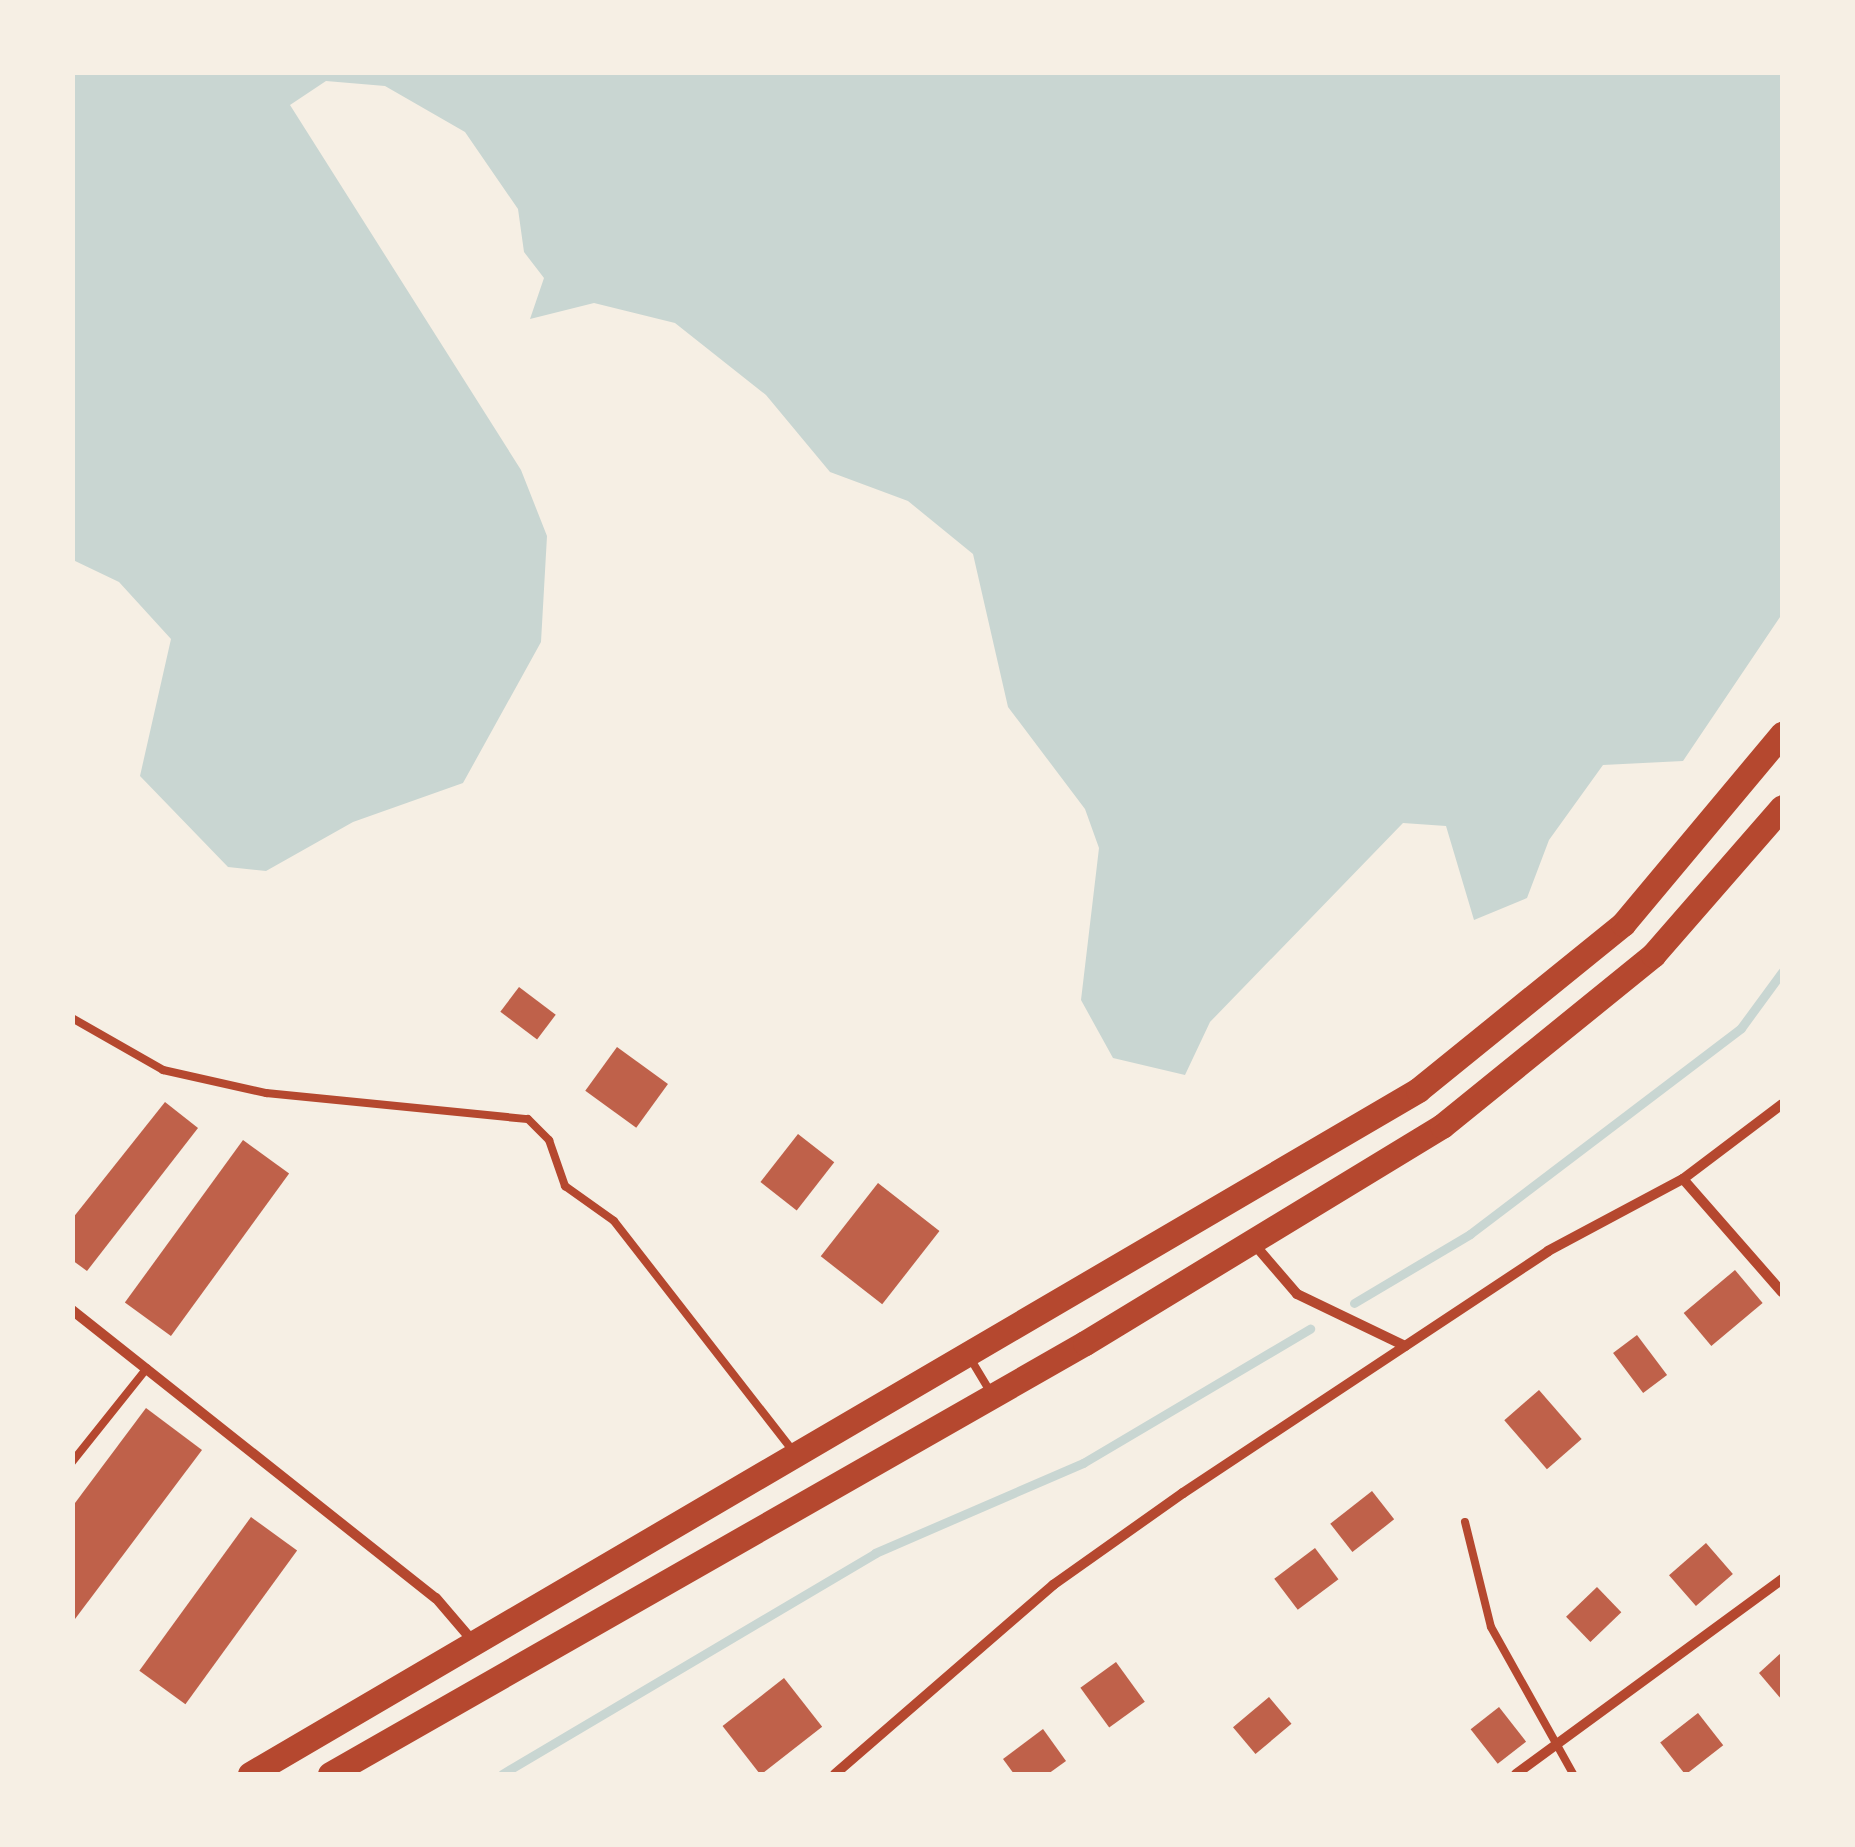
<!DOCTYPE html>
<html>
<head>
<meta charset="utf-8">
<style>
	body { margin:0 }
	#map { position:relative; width:1855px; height:1847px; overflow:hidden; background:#f6efe4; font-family:"Work Sans",sans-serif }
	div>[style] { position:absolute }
	.water>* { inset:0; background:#c9d6d2 }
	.stream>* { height:9px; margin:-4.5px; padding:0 4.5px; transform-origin:4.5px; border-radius:4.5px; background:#c9d6d2 }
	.building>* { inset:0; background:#bf614a; transform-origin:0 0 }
	.service>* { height:8px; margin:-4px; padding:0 4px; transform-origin:4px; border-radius:4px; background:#b5482f }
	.minor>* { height:10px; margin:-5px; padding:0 5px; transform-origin:5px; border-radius:5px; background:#b5482f }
	.primary>* { height:25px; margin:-12.5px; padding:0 12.5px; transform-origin:12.5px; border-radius:12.5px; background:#b5482f }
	span { translate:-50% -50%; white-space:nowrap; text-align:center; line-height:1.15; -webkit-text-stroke:10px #f6efe4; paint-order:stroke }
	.frame { position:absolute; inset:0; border:75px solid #f6efe4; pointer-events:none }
</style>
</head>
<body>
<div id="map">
	<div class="water">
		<i style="clip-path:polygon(72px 73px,1782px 73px,1782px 614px,1683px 761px,1603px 765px,1549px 840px,1527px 898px,1474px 920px,1446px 826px,1403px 823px,1210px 1022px,1185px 1075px,1113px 1058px,1081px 1000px,1099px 848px,1085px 809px,1008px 707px,973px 554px,908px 501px,830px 472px,766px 395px,675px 323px,594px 303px,530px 319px,544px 278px,524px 252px,518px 209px,465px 132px,385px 86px,326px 81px,290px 105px,521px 470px,547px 536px,541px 642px,463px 783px,353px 822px,266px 871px,228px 867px,140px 776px,171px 639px,119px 582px,73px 560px)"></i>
	</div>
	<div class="stream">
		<i style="left:1354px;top:1303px;width:135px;rotate:-30.7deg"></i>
		<i style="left:1470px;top:1234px;width:340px;rotate:-37.2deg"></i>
		<i style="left:1741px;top:1028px;width:69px;rotate:-53.8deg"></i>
		<i style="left:502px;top:1774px;width:434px;rotate:-30.6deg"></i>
		<i style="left:875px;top:1553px;width:227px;rotate:-23.4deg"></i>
		<i style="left:1083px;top:1463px;width:264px;rotate:-30.6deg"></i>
	</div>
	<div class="building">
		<i style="left:519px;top:987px;width:46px;height:31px;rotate:37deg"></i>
		<i style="left:617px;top:1047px;width:63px;height:54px;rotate:36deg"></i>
		<i style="clip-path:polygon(165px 1102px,198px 1128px,87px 1271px,72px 1260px,72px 1219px)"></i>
		<i style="left:798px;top:1134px;width:46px;height:61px;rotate:38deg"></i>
		<i style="left:243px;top:1140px;width:57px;height:201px;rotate:36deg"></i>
		<i style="left:878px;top:1183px;width:78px;height:93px;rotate:38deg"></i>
		<i style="left:1735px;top:1270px;width:43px;height:67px;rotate:50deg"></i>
		<i style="left:1637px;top:1335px;width:50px;height:30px;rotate:53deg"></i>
		<i style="left:1539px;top:1390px;width:65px;height:46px;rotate:49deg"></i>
		<i style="clip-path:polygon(146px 1408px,202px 1450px,72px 1623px,72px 1507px)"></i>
		<i style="left:1372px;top:1491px;width:36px;height:53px;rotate:52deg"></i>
		<i style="left:251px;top:1517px;width:57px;height:190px;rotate:36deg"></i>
		<i style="left:1706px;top:1543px;width:41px;height:49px;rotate:49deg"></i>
		<i style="left:1315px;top:1548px;width:39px;height:51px;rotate:53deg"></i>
		<i style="left:1597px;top:1587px;width:35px;height:43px;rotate:46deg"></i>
		<i style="clip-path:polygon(1782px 1652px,1782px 1700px,1759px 1673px)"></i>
		<i style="left:1116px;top:1662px;width:49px;height:44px;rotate:54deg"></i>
		<i style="left:784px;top:1678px;width:62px;height:78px;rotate:52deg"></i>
		<i style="left:1269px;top:1697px;width:35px;height:47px;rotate:50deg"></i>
		<i style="left:1499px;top:1707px;width:44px;height:36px;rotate:52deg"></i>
		<i style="left:1698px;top:1713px;width:41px;height:48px;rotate:52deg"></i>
		<i style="clip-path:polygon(1043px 1729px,1066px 1761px,1048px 1774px,1014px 1774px,1003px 1759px)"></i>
	</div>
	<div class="service">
		<i style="left:72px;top:1018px;width:105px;rotate:29.7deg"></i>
		<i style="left:163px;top:1070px;width:106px;rotate:12.6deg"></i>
		<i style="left:266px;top:1093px;width:263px;rotate:5.7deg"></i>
		<i style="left:528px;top:1119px;width:30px;rotate:45deg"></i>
		<i style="left:549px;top:1140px;width:49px;rotate:70.8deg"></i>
		<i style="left:565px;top:1186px;width:60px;rotate:35.5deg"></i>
		<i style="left:614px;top:1221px;width:293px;rotate:52.1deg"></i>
		<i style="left:970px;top:1358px;width:41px;rotate:59deg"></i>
		<i style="left:72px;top:1462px;width:120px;rotate:-51.4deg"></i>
		<i style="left:1465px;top:1522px;width:108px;rotate:76.1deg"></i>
		<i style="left:1491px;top:1627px;width:168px;rotate:60.8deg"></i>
	</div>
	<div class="minor">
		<i style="left:1683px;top:1179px;width:150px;rotate:48.8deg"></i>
		<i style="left:1254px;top:1244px;width:66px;rotate:49.3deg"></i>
		<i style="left:1297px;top:1294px;width:120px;rotate:25.7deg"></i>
		<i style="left:72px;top:1310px;width:464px;rotate:38.4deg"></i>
		<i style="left:436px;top:1598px;width:54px;rotate:49.5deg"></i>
		<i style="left:835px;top:1774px;width:289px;rotate:-40.9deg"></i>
		<i style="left:1053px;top:1585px;width:159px;rotate:-35.3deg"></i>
		<i style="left:1183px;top:1493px;width:438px;rotate:-33.5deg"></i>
		<i style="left:1548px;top:1251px;width:153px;rotate:-28.1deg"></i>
		<i style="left:1683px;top:1179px;width:124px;rotate:-37.1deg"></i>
		<i style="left:1516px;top:1774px;width:330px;rotate:-36.2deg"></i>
	</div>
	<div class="primary">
		<i style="left:250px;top:1774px;width:1354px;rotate:-30.35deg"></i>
		<i style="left:1418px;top:1090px;width:264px;rotate:-39deg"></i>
		<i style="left:1623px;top:924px;width:248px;rotate:-50.1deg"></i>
		<i style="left:330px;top:1774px;width:869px;rotate:-29.72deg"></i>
		<i style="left:1085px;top:1343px;width:418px;rotate:-31.3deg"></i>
		<i style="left:1442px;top:1126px;width:272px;rotate:-39deg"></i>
		<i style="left:1653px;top:955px;width:196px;rotate:-48.9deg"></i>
	</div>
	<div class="frame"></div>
</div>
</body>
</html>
